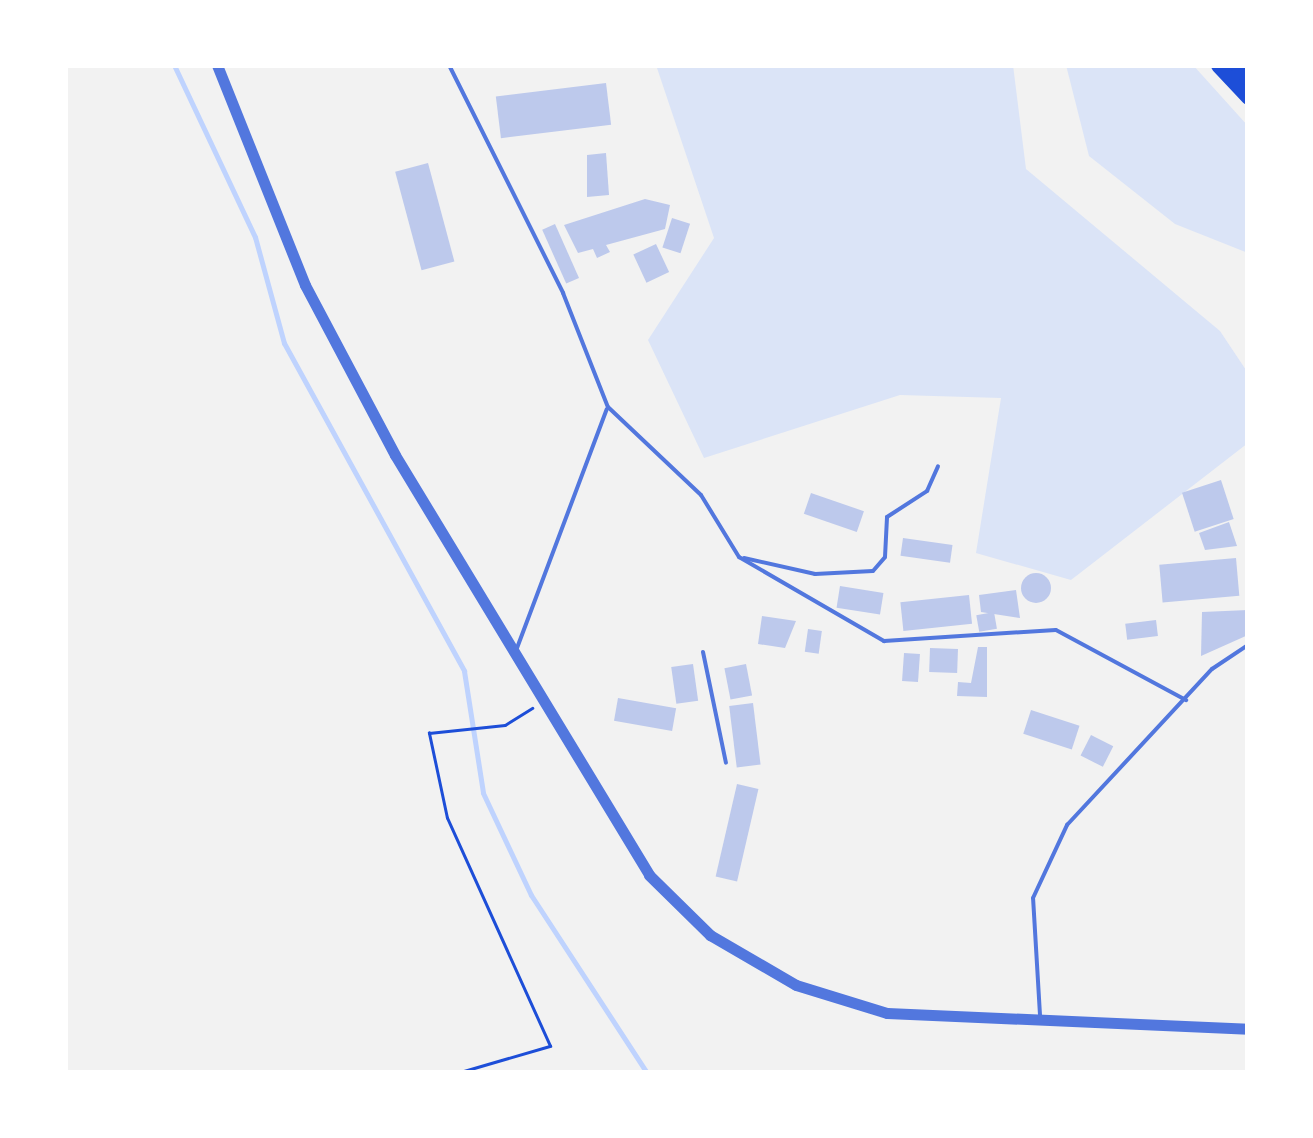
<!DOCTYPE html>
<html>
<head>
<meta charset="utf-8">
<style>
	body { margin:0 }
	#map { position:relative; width:1313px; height:1138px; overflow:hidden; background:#f2f2f2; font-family:Jost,sans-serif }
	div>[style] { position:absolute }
	.green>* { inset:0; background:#dbe4f7 }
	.stream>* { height:5px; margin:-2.5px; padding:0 2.5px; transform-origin:2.5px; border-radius:2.5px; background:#bfd3fe }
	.building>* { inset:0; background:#bdc9ec; transform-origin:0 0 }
	.round { border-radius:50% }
	.path>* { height:2.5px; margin:-1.25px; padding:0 1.25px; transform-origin:1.25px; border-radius:1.25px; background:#1d4ed8 }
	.service>* { height:4px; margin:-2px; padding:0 2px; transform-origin:2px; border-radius:2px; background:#5277de }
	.tertiary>* { height:11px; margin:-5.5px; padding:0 5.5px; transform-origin:5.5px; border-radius:5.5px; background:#5277de }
	.motorway>* { height:15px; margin:-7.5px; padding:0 7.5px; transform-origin:7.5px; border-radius:7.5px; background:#1d4ed8 }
	span { translate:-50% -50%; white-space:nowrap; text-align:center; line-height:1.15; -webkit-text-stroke:9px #fff; paint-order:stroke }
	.frame { position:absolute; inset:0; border:68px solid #fff; pointer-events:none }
</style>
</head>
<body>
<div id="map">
	<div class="green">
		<i style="clip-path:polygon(656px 65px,1013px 65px,1026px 169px,1220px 331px,1248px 373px,1248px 443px,1071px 580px,976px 553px,1001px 398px,900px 395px,704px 458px,648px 340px,714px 238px)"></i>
		<i style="clip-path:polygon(1066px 65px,1193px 65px,1248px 126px,1248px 253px,1175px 224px,1089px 156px)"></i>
	</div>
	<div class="stream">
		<i style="left:174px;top:65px;width:190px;rotate:64.8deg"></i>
		<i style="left:255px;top:237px;width:110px;rotate:74.7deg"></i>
		<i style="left:284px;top:343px;width:374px;rotate:61.2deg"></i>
		<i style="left:464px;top:671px;width:123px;rotate:81.1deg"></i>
		<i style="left:483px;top:793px;width:113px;rotate:64.8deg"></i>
		<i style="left:531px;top:895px;width:212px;rotate:56.9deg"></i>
	</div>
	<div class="building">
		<i style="left:606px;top:83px;width:42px;height:111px;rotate:83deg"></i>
		<i style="clip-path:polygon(606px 153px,609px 195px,587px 197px,587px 155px)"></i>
		<i style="left:428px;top:163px;width:102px;height:34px;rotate:75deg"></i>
		<i style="clip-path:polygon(645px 199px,670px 205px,665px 229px,606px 245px,610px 252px,597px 258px,593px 249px,578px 253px,564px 225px)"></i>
		<i style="left:672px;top:218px;width:19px;height:31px;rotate:18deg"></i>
		<i style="left:555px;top:224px;width:59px;height:14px;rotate:66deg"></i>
		<i style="left:656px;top:244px;width:31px;height:25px;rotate:65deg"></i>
		<i style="left:1221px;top:480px;width:41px;height:41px;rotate:72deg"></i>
		<i style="left:811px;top:493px;width:56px;height:22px;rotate:19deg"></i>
		<i style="clip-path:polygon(1229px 522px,1237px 546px,1205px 550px,1199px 533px)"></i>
		<i style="left:903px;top:538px;width:50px;height:18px;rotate:8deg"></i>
		<i style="left:1236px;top:558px;width:38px;height:77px;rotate:85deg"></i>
		<i class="round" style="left:1021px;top:573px;width:30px;height:30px"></i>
		<i style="left:840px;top:586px;width:44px;height:22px;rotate:9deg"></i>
		<i style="clip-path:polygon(1016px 590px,1020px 618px,981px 612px,979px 595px)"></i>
		<i style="left:969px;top:595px;width:29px;height:69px;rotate:84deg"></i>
		<i style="clip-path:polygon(1248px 610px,1248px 635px,1201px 656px,1202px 612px)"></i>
		<i style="left:994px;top:612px;width:17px;height:18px;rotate:80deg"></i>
		<i style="clip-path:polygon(762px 616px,796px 621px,785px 648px,758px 644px)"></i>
		<i style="left:1156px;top:620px;width:16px;height:31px;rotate:83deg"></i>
		<i style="left:808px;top:629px;width:14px;height:23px;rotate:8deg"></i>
		<i style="clip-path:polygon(978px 647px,987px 647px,987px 697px,957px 696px,958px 682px,971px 683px)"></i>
		<i style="left:930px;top:648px;width:28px;height:24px;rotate:2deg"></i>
		<i style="left:904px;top:653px;width:16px;height:28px;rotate:4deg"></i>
		<i style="left:693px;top:664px;width:37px;height:22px;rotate:82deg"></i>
		<i style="left:746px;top:664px;width:32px;height:22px;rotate:79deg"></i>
		<i style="left:618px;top:698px;width:59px;height:23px;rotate:10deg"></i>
		<i style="left:753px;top:703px;width:62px;height:24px;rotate:83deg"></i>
		<i style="left:1031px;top:710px;width:51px;height:25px;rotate:18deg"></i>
		<i style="left:1091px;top:735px;width:25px;height:23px;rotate:27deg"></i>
		<i style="left:737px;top:784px;width:22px;height:95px;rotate:13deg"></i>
	</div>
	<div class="path">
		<i style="left:457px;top:1073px;width:97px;rotate:-16.2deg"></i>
		<i style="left:550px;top:1046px;width:250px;rotate:-114.3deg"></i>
		<i style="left:447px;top:818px;width:87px;rotate:-102deg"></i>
		<i style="left:429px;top:733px;width:76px;rotate:-6deg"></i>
		<i style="left:505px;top:725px;width:32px;rotate:-32deg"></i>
	</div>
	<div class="service">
		<i style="left:449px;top:65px;width:255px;rotate:63.4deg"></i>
		<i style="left:563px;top:293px;width:123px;rotate:68.5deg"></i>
		<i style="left:608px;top:407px;width:128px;rotate:43.4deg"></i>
		<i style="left:701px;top:495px;width:73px;rotate:58.5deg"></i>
		<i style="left:739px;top:557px;width:168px;rotate:30.1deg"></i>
		<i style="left:884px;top:641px;width:172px;rotate:-3.7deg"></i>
		<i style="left:1056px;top:630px;width:148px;rotate:28.3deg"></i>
		<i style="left:744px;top:558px;width:73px;rotate:12.7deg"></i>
		<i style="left:815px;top:574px;width:58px;rotate:-3deg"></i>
		<i style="left:873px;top:571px;width:18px;rotate:-49deg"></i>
		<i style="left:885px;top:557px;width:40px;rotate:-87.1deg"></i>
		<i style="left:887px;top:517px;width:48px;rotate:-33deg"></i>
		<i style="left:927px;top:491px;width:27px;rotate:-66deg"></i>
		<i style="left:517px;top:648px;width:255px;rotate:-69.4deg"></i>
		<i style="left:703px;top:652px;width:113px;rotate:78.3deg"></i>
		<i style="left:1040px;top:1015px;width:117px;rotate:-93.4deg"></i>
		<i style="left:1033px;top:898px;width:81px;rotate:-65deg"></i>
		<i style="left:1067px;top:825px;width:213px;rotate:-47.1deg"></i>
		<i style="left:1212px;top:669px;width:43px;rotate:-33.7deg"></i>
	</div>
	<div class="tertiary">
		<i style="left:217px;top:65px;width:237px;rotate:68.2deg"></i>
		<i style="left:305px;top:285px;width:192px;rotate:62.1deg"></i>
		<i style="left:395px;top:455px;width:491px;rotate:58.8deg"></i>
		<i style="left:649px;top:875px;width:86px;rotate:44.5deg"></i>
		<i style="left:710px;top:935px;width:99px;rotate:30.2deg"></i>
		<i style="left:796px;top:985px;width:95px;rotate:17.1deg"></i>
		<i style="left:887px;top:1013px;width:361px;rotate:2.5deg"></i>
	</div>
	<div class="motorway">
		<i style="left:1218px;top:65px;width:44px;rotate:46.8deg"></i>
		<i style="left:1237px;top:65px;width:17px;rotate:50deg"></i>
	</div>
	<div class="frame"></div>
</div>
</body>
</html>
